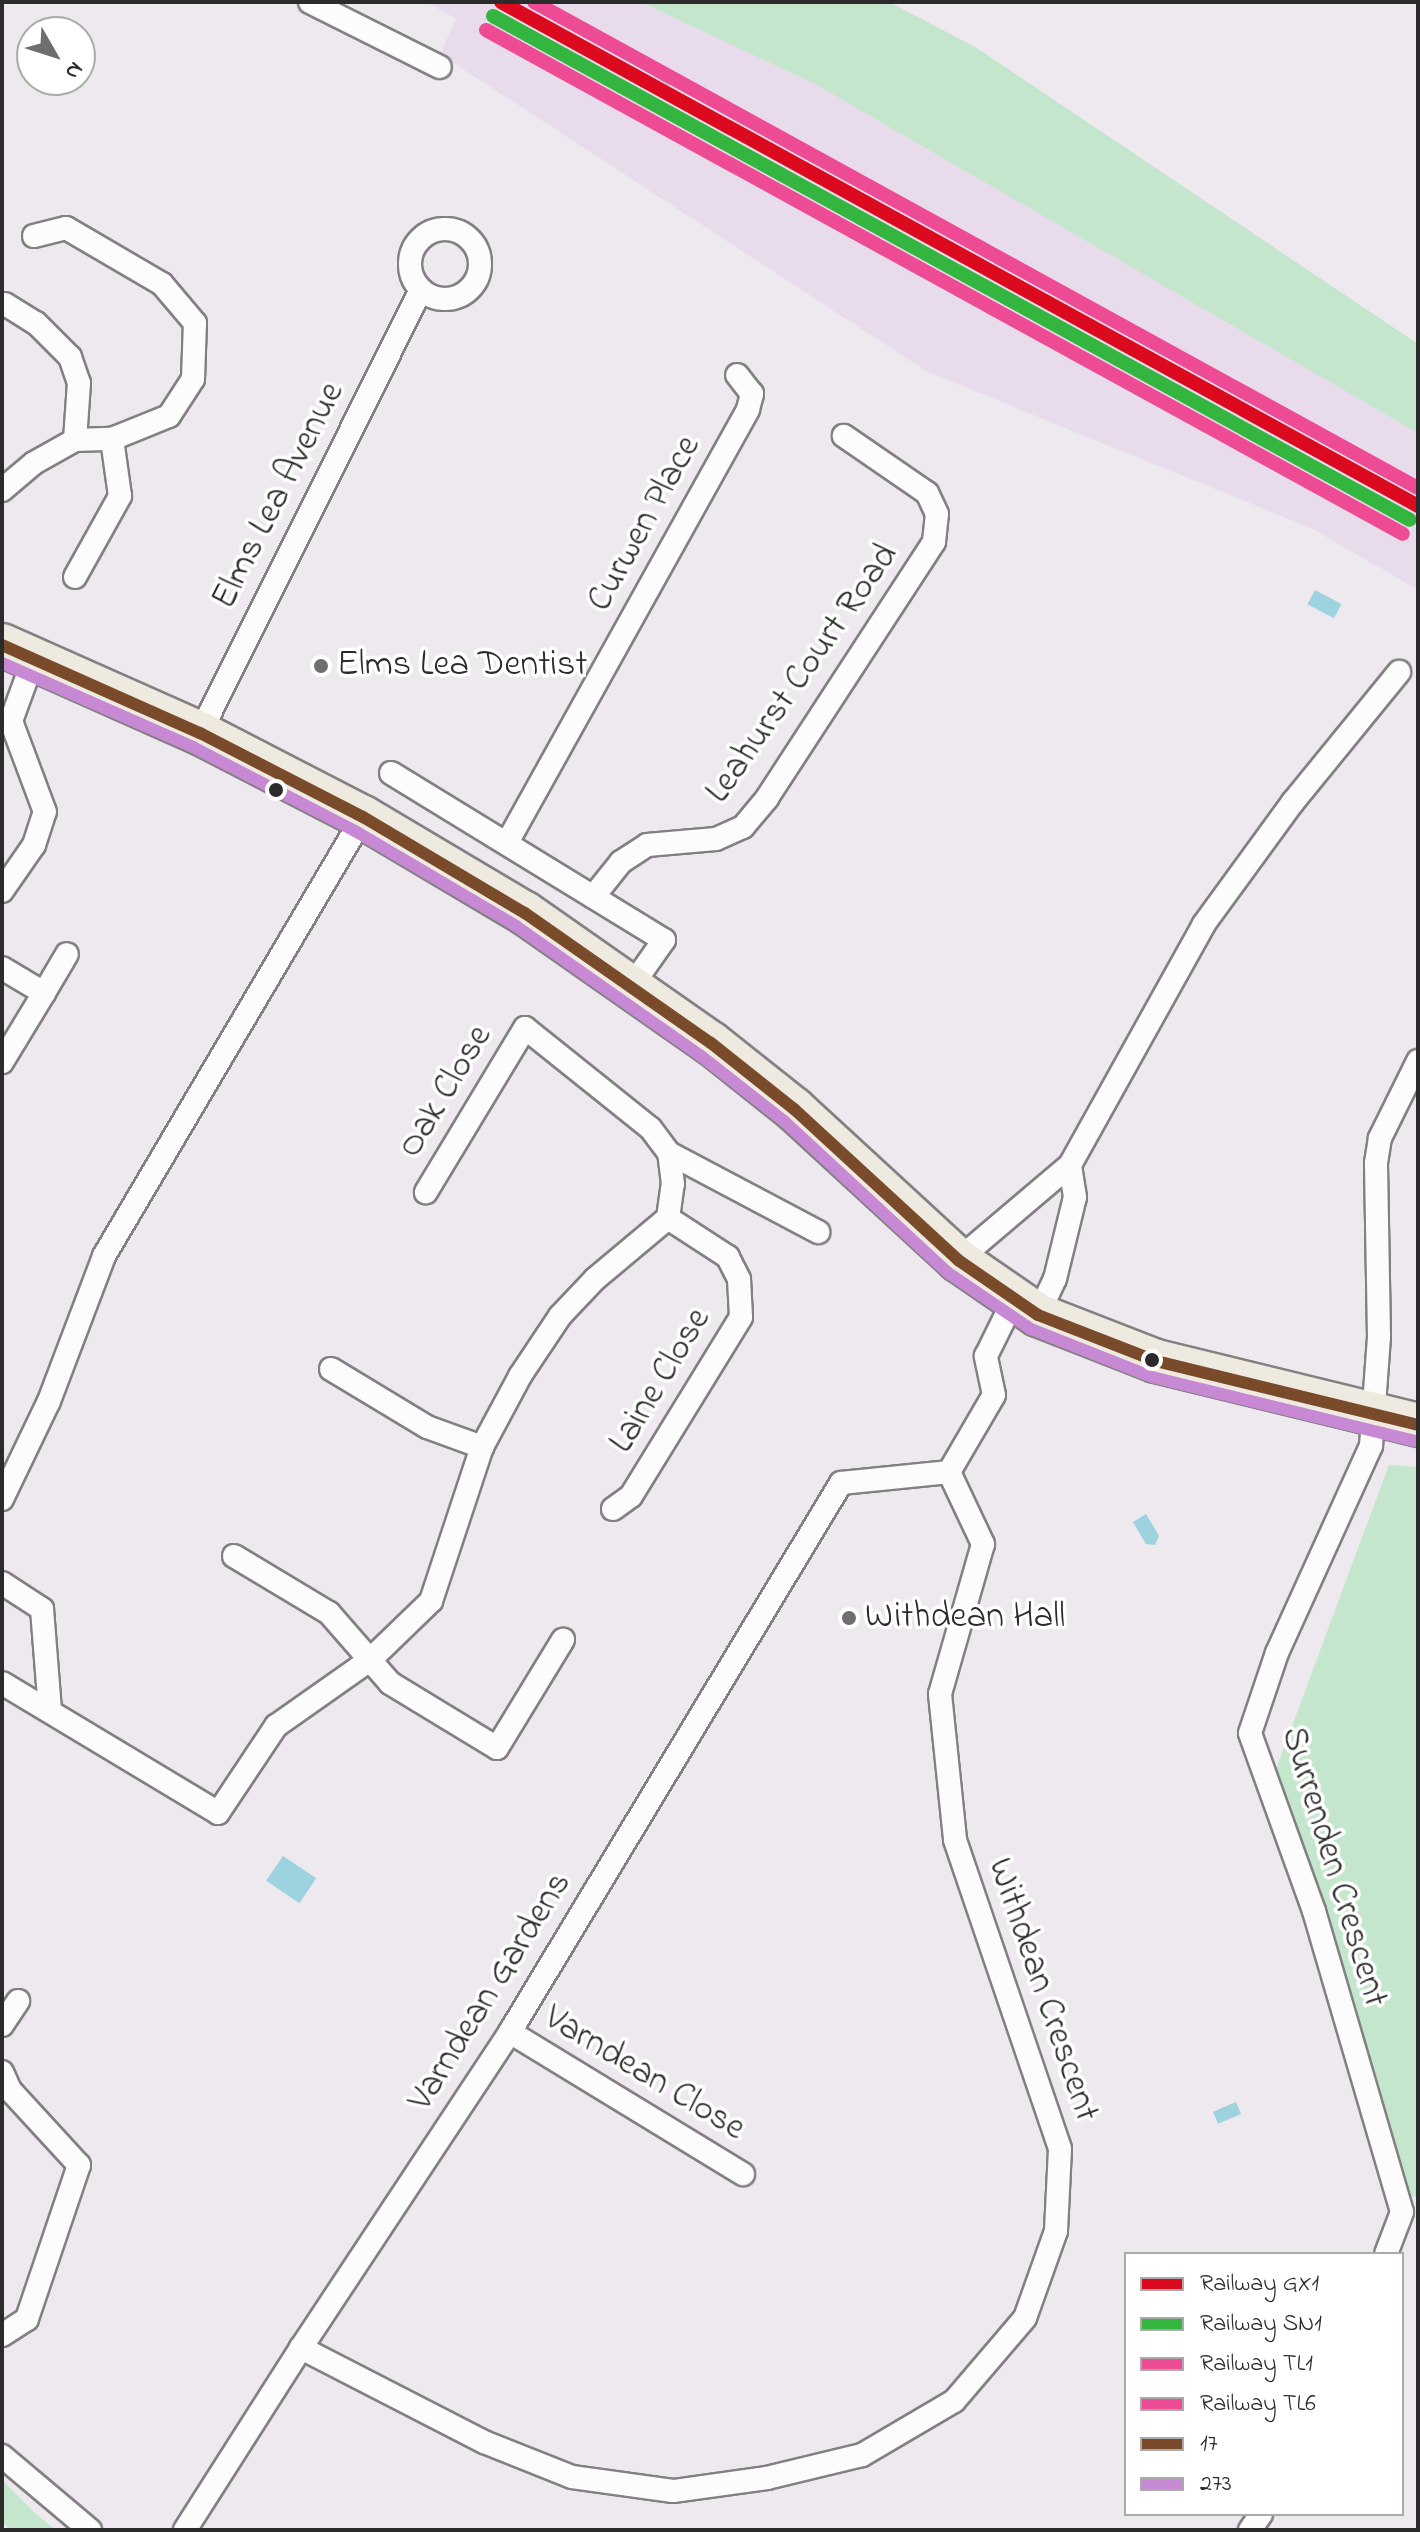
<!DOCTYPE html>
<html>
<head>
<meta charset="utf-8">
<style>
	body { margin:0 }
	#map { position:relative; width:1420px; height:2532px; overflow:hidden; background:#eee8ef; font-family:"Indie Flower",sans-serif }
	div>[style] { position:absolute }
	.built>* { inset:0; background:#e8dcec }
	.green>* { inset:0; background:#c4e6cc }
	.water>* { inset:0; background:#9dd2df; transform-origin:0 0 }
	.roads { filter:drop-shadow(2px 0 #838083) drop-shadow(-2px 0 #838083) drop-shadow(0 2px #838083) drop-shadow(0 -2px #838083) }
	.street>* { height:22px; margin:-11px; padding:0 11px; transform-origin:11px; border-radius:11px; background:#fcfcfd }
	.street>.ring { margin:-11px; padding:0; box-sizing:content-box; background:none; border:22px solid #fcfcfd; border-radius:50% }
	.highway>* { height:42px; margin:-21px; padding:0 21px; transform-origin:21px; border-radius:21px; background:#eeeadf }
	.rail>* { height:9px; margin-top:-4.5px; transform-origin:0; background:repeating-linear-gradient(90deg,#fff 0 18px,#b4b3b4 0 36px); box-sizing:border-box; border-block:2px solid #b4b3b4 }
	.bus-1>* { height:12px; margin:-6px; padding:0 6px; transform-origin:6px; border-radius:6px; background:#7a4b2a }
	.bus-2>* { height:12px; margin:-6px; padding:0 6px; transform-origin:6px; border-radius:6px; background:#c788d4 }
	.rail-1>* { height:14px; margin:-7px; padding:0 7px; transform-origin:7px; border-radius:7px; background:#dc0a1e }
	.rail-2>* { height:14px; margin:-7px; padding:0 7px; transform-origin:7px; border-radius:7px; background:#33b540 }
	.rail-3>* { height:14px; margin:-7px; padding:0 7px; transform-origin:7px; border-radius:7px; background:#ee4b95 }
	.rail-4>* { height:14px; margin:-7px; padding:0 7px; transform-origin:7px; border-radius:7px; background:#ee4b95 }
	.dots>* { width:22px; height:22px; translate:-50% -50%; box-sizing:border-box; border:4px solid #fff; border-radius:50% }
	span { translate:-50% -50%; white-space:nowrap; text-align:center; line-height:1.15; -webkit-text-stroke:7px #fff; paint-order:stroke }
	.street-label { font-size:36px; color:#2b2b2b }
	.poi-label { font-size:36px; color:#2b2b2b }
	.left { translate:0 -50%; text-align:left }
	.frame { position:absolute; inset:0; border:4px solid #2b2b2b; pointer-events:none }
	.legend { position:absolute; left:1124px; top:2252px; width:280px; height:264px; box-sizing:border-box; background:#fff; border:2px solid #aaa; margin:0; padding:10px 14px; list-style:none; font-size:24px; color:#2b2b2b }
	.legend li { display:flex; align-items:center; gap:16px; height:40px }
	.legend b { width:40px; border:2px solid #aaa }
	.north { position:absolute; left:16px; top:16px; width:80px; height:80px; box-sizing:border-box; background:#fff; border:2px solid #aaa; border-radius:50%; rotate:129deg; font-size:22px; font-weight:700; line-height:32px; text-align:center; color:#2b2b2b }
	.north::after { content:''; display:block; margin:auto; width:28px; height:36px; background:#6f6d70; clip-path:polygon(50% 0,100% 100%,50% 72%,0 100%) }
</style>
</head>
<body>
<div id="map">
	<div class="built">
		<i style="clip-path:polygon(426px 2px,889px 2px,975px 47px,1418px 344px,1418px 590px,1311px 528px,926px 371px,440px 54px,456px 19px)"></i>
	</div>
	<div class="green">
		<i style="clip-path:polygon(641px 2px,889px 2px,975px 47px,1418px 344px,1418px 433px,817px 85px)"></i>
		<i style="clip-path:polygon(1389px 1465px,1418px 1467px,1418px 2196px,1401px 2197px,1275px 1772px)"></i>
		<i style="clip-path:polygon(2px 2480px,37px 2515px,56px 2530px,10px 2530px,2px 2521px)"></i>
	</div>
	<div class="water">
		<i style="left:1315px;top:590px;width:30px;height:16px;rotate:28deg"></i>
		<i style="clip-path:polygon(1146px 1514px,1159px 1536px,1155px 1545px,1146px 1544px,1133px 1522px)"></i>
		<i style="left:283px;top:1856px;width:40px;height:30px;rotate:34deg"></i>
		<i style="left:1236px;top:2102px;width:13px;height:25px;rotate:67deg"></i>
	</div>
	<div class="roads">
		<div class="street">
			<i style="left:310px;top:2px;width:145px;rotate:26.6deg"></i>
			<i class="ring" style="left:410px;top:229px;width:48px;height:48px"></i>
			<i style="left:5px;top:304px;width:36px;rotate:32deg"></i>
			<i style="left:36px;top:323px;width:48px;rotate:45deg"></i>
			<i style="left:70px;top:357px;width:28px;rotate:71deg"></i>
			<i style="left:79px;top:383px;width:57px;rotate:94deg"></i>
			<i style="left:2px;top:490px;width:42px;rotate:-40.2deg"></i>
			<i style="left:34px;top:463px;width:47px;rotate:-29.3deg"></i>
			<i style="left:75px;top:440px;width:37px;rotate:-2deg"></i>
			<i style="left:112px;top:439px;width:61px;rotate:-22deg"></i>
			<i style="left:169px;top:416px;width:44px;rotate:-57deg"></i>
			<i style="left:193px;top:379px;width:56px;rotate:-88deg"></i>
			<i style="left:195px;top:323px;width:51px;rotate:-130.2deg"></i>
			<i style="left:162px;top:284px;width:111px;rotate:-149.7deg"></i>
			<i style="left:66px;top:228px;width:33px;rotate:166deg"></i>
			<i style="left:75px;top:577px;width:93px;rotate:-60.9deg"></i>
			<i style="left:120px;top:496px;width:58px;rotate:-98deg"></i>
			<i style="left:200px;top:733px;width:495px;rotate:-63.5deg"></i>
			<i style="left:391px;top:773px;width:320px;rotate:31.5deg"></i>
			<i style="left:664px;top:940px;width:54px;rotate:125.2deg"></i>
			<i style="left:508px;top:841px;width:494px;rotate:-60.9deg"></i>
			<i style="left:748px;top:409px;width:16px;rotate:-75deg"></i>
			<i style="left:752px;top:394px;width:24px;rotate:-128deg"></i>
			<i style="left:2px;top:891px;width:56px;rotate:-55.2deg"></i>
			<i style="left:34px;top:845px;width:35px;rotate:-72deg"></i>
			<i style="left:45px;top:812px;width:97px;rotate:-110.5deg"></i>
			<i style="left:11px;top:721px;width:67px;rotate:-69.9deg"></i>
			<i style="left:593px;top:897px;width:45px;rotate:-51.3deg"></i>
			<i style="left:621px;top:862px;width:31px;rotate:-33deg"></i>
			<i style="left:647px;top:845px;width:69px;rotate:-5deg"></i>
			<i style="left:716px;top:839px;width:30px;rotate:-24deg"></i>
			<i style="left:743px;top:827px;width:38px;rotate:-50deg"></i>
			<i style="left:767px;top:798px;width:306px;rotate:-56.9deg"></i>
			<i style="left:934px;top:542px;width:28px;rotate:-84deg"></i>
			<i style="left:937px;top:514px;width:23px;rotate:-115deg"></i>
			<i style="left:927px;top:493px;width:101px;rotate:-145.5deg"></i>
			<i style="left:2px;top:968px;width:49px;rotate:30.8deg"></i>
			<i style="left:44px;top:993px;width:81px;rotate:121.3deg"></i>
			<i style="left:44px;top:993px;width:45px;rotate:-59.5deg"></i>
			<i style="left:669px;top:1153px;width:169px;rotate:27.9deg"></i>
			<i style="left:958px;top:1260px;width:147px;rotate:-40.3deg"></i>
			<i style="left:1070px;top:1165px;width:276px;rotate:-60.9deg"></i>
			<i style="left:1204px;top:924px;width:151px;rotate:-53.9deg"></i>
			<i style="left:1293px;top:802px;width:168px;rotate:-50.8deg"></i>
			<i style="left:1038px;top:1315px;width:40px;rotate:-65deg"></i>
			<i style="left:1055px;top:1279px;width:84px;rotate:-76.3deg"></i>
			<i style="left:1075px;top:1197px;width:32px;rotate:-99deg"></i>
			<i style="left:331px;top:1369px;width:112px;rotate:31.1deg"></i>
			<i style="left:427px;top:1427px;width:59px;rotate:20deg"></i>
			<i style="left:949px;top:1472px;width:89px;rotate:-59.7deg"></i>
			<i style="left:994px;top:1395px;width:40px;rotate:-102deg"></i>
			<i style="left:986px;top:1356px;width:64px;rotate:-63.8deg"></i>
			<i style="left:2px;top:1499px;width:109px;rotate:-64.4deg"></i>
			<i style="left:49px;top:1401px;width:155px;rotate:-69.2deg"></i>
			<i style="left:104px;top:1256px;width:510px;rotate:-59.46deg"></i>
			<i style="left:613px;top:1509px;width:22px;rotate:-36deg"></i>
			<i style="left:631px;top:1496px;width:210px;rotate:-58.4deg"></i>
			<i style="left:741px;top:1317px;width:38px;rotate:-93deg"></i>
			<i style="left:739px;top:1279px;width:25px;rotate:-117deg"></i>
			<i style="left:728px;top:1257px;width:72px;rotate:-147deg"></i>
			<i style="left:234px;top:1556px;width:111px;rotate:31deg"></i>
			<i style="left:329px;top:1613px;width:93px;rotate:48.9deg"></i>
			<i style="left:390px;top:1683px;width:125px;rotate:31.3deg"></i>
			<i style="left:497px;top:1748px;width:127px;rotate:-58.6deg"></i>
			<i style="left:2px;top:1583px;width:48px;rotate:33deg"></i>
			<i style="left:42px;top:1609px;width:102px;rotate:85.5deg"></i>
			<i style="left:2px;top:1683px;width:252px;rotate:31deg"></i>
			<i style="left:218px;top:1813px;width:105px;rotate:-56.3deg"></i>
			<i style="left:276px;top:1726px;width:115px;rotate:-35.1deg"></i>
			<i style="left:370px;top:1660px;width:85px;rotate:-44deg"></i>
			<i style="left:431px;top:1601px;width:162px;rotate:-71.7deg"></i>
			<i style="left:482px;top:1447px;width:81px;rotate:-61.8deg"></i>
			<i style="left:520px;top:1376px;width:72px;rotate:-56.3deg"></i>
			<i style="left:560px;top:1316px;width:51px;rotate:-46.6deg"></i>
			<i style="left:595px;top:1279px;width:95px;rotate:-39.9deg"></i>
			<i style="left:668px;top:1218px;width:34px;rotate:-82deg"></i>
			<i style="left:673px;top:1184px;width:31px;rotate:-97deg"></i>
			<i style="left:669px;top:1153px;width:31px;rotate:-127deg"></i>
			<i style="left:650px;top:1128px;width:160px;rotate:-141.3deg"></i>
			<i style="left:525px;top:1028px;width:192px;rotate:121.1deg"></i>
			<i style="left:2px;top:2025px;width:29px;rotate:-56deg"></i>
			<i style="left:510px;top:2032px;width:273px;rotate:31.4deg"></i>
			<i style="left:2px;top:2072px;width:20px;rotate:66deg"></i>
			<i style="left:10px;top:2090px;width:102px;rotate:47.4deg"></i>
			<i style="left:79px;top:2165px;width:163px;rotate:108.7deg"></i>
			<i style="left:27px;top:2319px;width:30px;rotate:147deg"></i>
			<i style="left:1386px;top:2254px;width:45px;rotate:-69.1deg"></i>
			<i style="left:1402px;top:2212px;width:314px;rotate:-106.3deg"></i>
			<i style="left:1314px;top:1911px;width:189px;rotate:-109.8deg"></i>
			<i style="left:1250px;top:1733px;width:84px;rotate:-71.4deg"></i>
			<i style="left:1277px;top:1653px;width:227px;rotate:-65.6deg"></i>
			<i style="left:1371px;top:1446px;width:109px;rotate:-85.8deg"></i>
			<i style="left:1379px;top:1337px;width:174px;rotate:-91deg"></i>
			<i style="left:1376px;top:1163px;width:25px;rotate:-81deg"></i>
			<i style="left:1380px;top:1138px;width:86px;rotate:-63.7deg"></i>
			<i style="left:2px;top:2456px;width:115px;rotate:40.1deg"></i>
			<i style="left:185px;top:2530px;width:216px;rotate:-57.5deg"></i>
			<i style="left:301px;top:2348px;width:379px;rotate:-56.5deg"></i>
			<i style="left:510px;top:2032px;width:641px;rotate:-58.91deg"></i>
			<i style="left:841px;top:1483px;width:109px;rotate:-5.8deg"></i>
			<i style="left:949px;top:1472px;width:80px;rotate:64.7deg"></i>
			<i style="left:983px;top:1544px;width:156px;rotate:106deg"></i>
			<i style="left:940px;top:1694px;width:147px;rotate:84.1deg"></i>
			<i style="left:955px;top:1840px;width:326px;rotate:71.2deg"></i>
			<i style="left:1060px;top:2149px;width:82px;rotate:92.8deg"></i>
			<i style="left:1056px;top:2231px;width:92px;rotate:109.6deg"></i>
			<i style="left:1025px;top:2318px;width:109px;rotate:130.5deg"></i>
			<i style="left:954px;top:2401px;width:107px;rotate:149.6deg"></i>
			<i style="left:862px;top:2455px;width:98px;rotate:166.4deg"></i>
			<i style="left:767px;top:2478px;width:95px;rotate:172.1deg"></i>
			<i style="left:673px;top:2491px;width:102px;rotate:-172.1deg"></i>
			<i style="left:572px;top:2477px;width:95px;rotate:-158.3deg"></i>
			<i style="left:484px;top:2442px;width:206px;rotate:-152.8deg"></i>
			<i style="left:1250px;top:2530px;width:19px;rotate:-55deg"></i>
		</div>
		<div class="highway">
			<i style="left:2px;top:645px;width:217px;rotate:24deg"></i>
			<i style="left:200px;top:733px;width:183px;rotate:27.3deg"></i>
			<i style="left:363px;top:817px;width:188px;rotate:30.7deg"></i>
			<i style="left:525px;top:913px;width:227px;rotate:35deg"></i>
			<i style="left:711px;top:1043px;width:106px;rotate:38.5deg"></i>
			<i style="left:794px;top:1109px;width:223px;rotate:42.6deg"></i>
			<i style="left:958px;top:1260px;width:97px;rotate:34.5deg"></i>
			<i style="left:1038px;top:1315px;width:127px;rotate:21.3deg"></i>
			<i style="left:1156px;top:1361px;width:270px;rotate:13.7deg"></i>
		</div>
	</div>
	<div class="rail">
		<i style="left:539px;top:2px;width:154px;rotate:30.9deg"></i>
	</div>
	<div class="bus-1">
		<i style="left:2px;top:645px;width:217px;rotate:24deg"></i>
		<i style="left:200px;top:733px;width:183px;rotate:27.3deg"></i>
		<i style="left:363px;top:817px;width:188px;rotate:30.7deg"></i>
		<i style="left:525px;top:913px;width:227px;rotate:35deg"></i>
		<i style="left:711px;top:1043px;width:106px;rotate:38.5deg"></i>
		<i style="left:794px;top:1109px;width:223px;rotate:42.6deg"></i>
		<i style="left:958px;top:1260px;width:97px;rotate:34.5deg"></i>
		<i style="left:1038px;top:1315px;width:127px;rotate:21.3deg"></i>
		<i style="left:1156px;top:1361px;width:270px;rotate:13.7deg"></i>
	</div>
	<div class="bus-2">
		<i style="left:2px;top:663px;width:209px;rotate:23.7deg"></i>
		<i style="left:193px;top:747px;width:182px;rotate:27.4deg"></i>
		<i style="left:355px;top:831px;width:187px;rotate:30.5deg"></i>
		<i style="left:516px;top:926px;width:226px;rotate:35.1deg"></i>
		<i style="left:701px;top:1056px;width:105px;rotate:38.1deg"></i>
		<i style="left:784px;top:1121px;width:222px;rotate:42.8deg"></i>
		<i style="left:947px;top:1272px;width:102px;rotate:34.2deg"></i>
		<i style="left:1031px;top:1329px;width:130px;rotate:21.6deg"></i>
		<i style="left:1152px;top:1377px;width:270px;rotate:13.7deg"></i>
	</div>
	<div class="rail-1">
		<i style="left:501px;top:2px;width:1046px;rotate:28.79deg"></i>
	</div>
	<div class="rail-2">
		<i style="left:493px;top:16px;width:1046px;rotate:28.79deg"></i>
	</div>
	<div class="rail-3">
		<i style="left:534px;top:2px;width:1009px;rotate:28.8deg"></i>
	</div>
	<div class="rail-4">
		<i style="left:486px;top:30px;width:1046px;rotate:28.79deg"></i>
	</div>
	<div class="dots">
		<i style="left:321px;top:666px;background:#6f6d70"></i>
		<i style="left:276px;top:790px;background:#2b2b2b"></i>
		<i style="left:1152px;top:1360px;background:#2b2b2b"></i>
		<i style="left:849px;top:1618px;background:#6f6d70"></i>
	</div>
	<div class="street-label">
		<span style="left:279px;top:496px;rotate:-63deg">Elms Lea Avenue</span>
		<span style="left:645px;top:524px;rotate:-61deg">Curwen Place</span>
		<span style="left:803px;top:674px;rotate:-55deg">Leahurst Court Road</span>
		<span style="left:446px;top:1092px;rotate:-59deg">Oak Close</span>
		<span style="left:661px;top:1381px;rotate:-59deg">Laine Close</span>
		<span style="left:1333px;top:1867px;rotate:73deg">Surrenden Crescent</span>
		<span style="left:1042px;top:1990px;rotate:71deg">Withdean Crescent</span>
		<span style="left:491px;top:1992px;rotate:-58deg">Varndean Gardens</span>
		<span style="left:644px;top:2074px;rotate:31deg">Varndean Close</span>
	</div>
	<div class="poi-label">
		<span class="left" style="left:337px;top:666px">Elms Lea Dentist</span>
		<span class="left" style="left:865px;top:1618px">Withdean Hall</span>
	</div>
	<div class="frame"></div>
	<ul class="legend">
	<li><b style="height:10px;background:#dc0a1e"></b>Railway GX1</li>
	<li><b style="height:10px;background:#33b540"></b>Railway SN1</li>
	<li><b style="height:10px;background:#ee4b95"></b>Railway TL1</li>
	<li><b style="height:10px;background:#ee4b95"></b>Railway TL6</li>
	<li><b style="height:10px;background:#7a4b2a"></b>17</li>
	<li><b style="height:10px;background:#c788d4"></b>273</li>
	</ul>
	<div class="north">N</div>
</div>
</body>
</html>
